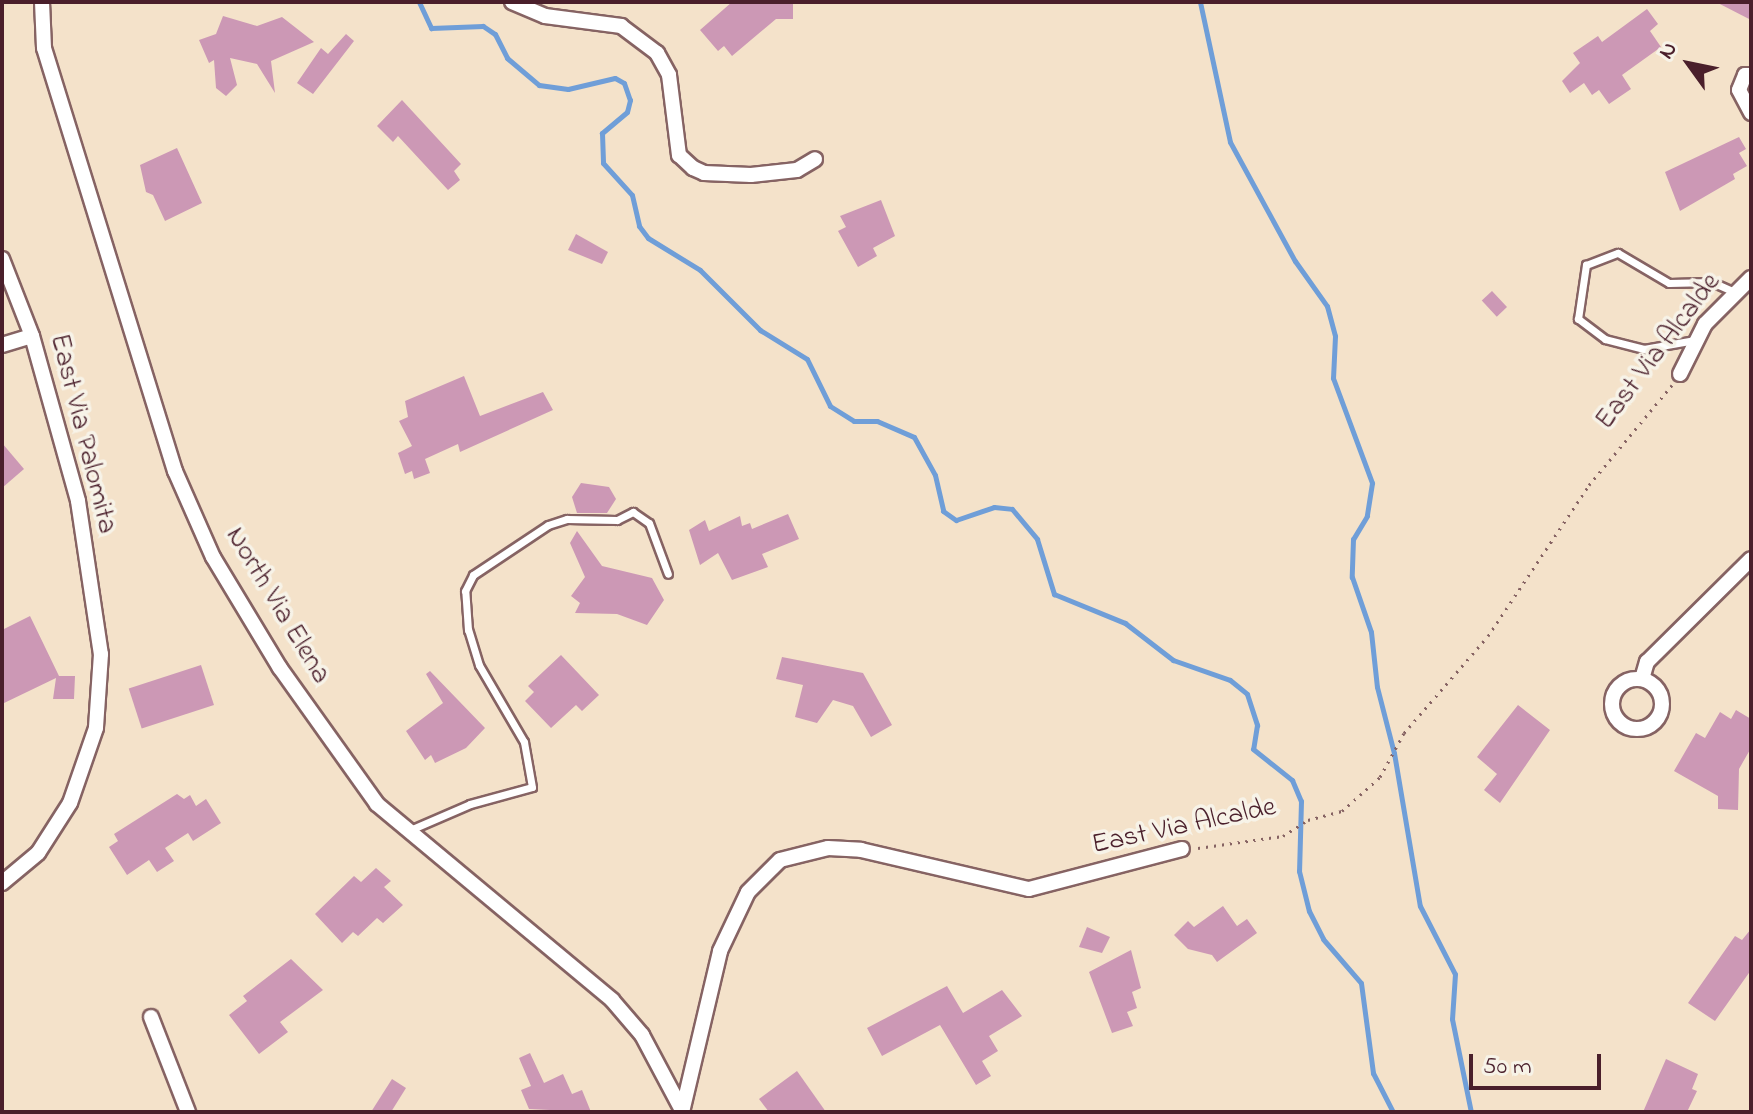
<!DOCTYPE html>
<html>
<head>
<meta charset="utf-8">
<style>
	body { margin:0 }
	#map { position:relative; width:1753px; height:1114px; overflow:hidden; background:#f4e2ca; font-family:"Indie Flower",sans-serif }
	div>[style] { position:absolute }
	.stream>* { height:5px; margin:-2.5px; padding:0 2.5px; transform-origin:2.5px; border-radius:2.5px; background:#6f9ed8 }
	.building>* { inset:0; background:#cc98b5; transform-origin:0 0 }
	.path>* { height:3px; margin-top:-1.5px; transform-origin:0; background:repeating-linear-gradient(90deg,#866363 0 2px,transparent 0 8px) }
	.roads { filter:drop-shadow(2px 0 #866363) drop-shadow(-2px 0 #866363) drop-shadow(0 2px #866363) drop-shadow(0 -2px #866363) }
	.service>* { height:7px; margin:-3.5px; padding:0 3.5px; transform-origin:3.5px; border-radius:3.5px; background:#fff }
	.minor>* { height:14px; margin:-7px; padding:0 7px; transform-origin:7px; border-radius:7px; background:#fff }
	.minor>.ring { margin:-7px; padding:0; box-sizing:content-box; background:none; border:14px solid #fff; border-radius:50% }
	span { translate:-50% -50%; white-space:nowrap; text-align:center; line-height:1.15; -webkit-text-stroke:7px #f7f3e8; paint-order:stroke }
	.street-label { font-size:28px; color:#4a1f2b }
	.frame { position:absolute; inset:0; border:4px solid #4a1f2b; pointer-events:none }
	.north { position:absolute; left:1649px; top:24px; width:80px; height:80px; -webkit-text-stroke:6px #f7f3e8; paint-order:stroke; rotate:303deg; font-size:22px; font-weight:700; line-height:32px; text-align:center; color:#4a1f2b }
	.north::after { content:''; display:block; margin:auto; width:28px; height:36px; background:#4a1f2b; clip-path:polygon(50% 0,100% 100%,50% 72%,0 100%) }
	.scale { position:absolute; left:1469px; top:1054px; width:132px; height:36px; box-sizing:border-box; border:4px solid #4a1f2b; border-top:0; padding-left:10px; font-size:24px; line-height:28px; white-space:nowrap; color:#4a1f2b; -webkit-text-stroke:6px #f7f3e8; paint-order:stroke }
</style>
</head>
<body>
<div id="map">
	<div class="stream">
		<i style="left:419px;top:2px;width:29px;rotate:65deg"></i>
		<i style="left:431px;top:28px;width:52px;rotate:-2.2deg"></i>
		<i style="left:483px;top:26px;width:14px;rotate:34deg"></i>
		<i style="left:495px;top:34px;width:27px;rotate:63deg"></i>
		<i style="left:507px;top:58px;width:42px;rotate:40.2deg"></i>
		<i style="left:539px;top:85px;width:29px;rotate:8deg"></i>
		<i style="left:568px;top:89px;width:48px;rotate:-13.2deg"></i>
		<i style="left:615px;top:78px;width:10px;rotate:29deg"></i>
		<i style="left:624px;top:83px;width:18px;rotate:71deg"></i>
		<i style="left:630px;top:100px;width:12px;rotate:104deg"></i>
		<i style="left:627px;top:112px;width:33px;rotate:140deg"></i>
		<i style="left:602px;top:133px;width:30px;rotate:88deg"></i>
		<i style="left:603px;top:163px;width:43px;rotate:47.8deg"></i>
		<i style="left:632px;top:195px;width:32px;rotate:77deg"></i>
		<i style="left:639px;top:226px;width:15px;rotate:53deg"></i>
		<i style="left:648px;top:238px;width:61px;rotate:31.6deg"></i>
		<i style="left:700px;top:270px;width:85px;rotate:45deg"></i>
		<i style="left:760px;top:330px;width:55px;rotate:31.7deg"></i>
		<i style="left:807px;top:359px;width:52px;rotate:63.9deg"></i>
		<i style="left:830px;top:406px;width:28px;rotate:32deg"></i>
		<i style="left:854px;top:421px;width:23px"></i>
		<i style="left:877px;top:421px;width:40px;rotate:23.4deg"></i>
		<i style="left:914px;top:437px;width:43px;rotate:61.1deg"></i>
		<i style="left:935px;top:475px;width:37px;rotate:77deg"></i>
		<i style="left:943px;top:511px;width:16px;rotate:35deg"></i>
		<i style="left:956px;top:520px;width:40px;rotate:-18.9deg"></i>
		<i style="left:994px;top:507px;width:18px;rotate:6deg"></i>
		<i style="left:1012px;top:509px;width:39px;rotate:50deg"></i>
		<i style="left:1037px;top:539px;width:58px;rotate:72.8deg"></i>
		<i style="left:1054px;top:594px;width:77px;rotate:22.2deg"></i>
		<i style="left:1125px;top:623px;width:61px;rotate:37.6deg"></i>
		<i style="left:1173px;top:660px;width:60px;rotate:19.3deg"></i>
		<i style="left:1230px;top:680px;width:22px;rotate:39deg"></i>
		<i style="left:1247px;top:694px;width:33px;rotate:72deg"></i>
		<i style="left:1257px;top:725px;width:24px;rotate:99deg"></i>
		<i style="left:1253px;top:749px;width:50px;rotate:38.5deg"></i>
		<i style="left:1292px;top:780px;width:23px;rotate:67deg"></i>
		<i style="left:1301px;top:801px;width:70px;rotate:91.6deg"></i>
		<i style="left:1299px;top:871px;width:41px;rotate:76deg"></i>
		<i style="left:1309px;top:911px;width:31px;rotate:63deg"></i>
		<i style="left:1323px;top:939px;width:58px;rotate:49.2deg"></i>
		<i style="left:1361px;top:983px;width:91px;rotate:82.4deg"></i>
		<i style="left:1373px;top:1073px;width:44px;rotate:62.9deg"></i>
		<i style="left:1200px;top:2px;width:143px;rotate:77.9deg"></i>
		<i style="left:1230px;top:142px;width:136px;rotate:61.4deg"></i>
		<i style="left:1295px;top:261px;width:55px;rotate:54.6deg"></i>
		<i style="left:1327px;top:306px;width:31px;rotate:75deg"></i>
		<i style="left:1335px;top:336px;width:42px;rotate:92.7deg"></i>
		<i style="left:1333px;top:378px;width:112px;rotate:69.6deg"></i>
		<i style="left:1372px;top:483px;width:33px;rotate:99deg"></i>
		<i style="left:1367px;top:516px;width:27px;rotate:121deg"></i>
		<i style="left:1353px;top:539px;width:38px;rotate:92deg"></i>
		<i style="left:1352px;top:577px;width:58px;rotate:70.9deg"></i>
		<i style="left:1371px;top:632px;width:55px;rotate:83.8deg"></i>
		<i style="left:1377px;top:687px;width:68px;rotate:75.6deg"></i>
		<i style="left:1394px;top:753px;width:155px;rotate:80.4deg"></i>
		<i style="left:1420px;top:906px;width:76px;rotate:62.8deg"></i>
		<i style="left:1455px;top:974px;width:45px;rotate:93.8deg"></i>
		<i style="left:1452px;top:1019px;width:95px;rotate:78.5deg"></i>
	</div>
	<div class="building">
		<i style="clip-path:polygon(732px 2px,793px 2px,793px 19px,776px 19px,732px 56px,724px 46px,718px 51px,700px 30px)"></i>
		<i style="clip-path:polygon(1716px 2px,1751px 2px,1751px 20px)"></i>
		<i style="clip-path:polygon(1647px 9px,1658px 24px,1650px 31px,1661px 47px,1622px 75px,1631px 89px,1609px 104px,1599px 90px,1592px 95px,1584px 83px,1570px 93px,1562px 81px,1580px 63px,1573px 53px,1598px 36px,1602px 42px)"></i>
		<i style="clip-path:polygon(223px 16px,257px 26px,282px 17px,314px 42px,271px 61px,275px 93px,257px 64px,230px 58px,237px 85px,226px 96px,216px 88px,214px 60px,209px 63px,199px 40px,216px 34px)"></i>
		<i style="clip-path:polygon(346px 34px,354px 41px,313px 94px,297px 83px,321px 48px,328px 54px)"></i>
		<i style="clip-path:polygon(402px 100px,461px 164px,454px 171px,460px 180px,448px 190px,398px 136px,393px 142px,377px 126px)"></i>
		<i style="clip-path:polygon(1739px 137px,1746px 149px,1739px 153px,1747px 166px,1733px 174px,1735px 179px,1680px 211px,1665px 172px)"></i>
		<i style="clip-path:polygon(177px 148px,202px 203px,165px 221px,153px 195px,146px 192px,140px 165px)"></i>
		<i style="clip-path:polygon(881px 200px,895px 236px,873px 248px,877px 256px,858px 267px,838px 231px,846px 227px,840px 216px)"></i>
		<i style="clip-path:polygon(576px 234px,608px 252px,602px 264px,568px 250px)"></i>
		<i style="left:1492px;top:291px;width:22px;height:14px;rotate:47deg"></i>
		<i style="clip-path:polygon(464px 376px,480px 416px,543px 392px,553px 410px,460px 452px,458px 444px,425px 459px,430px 473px,414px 479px,412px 471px,405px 474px,398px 453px,412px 446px,399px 421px,408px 417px,405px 401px)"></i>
		<i style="clip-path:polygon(2px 443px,24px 469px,2px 488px)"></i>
		<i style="clip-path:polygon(581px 483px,609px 487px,616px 499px,607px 513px,577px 513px,572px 497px)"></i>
		<i style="clip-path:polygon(788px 514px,799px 539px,762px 554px,768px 567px,732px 580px,718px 553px,700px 565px,689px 530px,705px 520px,709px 531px,740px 516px,742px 526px,750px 523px,752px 529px)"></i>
		<i style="clip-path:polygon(577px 531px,602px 566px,652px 578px,664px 600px,647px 625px,617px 614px,575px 613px,580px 603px,571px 596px,585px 577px,570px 543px)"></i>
		<i style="clip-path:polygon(30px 616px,59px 676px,75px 676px,74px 699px,53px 699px,56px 678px,2px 704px,2px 630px)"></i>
		<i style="clip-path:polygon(561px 655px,599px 695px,582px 711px,576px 705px,551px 728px,525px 701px,534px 692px,528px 686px)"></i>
		<i style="clip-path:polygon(782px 657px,863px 673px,892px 725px,871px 737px,853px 706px,833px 700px,817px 723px,795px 717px,803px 685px,776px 679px)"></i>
		<i style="left:201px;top:665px;width:42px;height:76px;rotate:72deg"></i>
		<i style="clip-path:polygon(430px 671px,485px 728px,466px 748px,435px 763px,431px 755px,425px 760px,406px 731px,443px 703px,426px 674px)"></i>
		<i style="clip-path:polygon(1518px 705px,1550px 730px,1500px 803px,1484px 790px,1497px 774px,1477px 757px)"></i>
		<i style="clip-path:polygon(1736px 710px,1751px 719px,1751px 748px,1739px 769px,1738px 810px,1718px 809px,1718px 796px,1674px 771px,1696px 733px,1705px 738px,1720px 712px,1731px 719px)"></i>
		<i style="clip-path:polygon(177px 794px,184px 799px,190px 795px,196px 806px,206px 799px,221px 823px,193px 841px,188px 833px,165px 848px,174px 861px,157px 872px,149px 860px,127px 875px,109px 847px,118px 841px,114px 834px)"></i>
		<i style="clip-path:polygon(376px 868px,391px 881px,384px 887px,403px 905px,383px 923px,377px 918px,358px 936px,353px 932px,342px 943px,315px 914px,354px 876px,361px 882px)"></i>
		<i style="clip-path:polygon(1223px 906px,1237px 926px,1247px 919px,1257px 933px,1217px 962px,1212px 955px,1188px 949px,1174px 935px,1188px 921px,1194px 927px)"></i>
		<i style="clip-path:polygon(1087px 927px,1110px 937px,1102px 953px,1079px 947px)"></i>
		<i style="clip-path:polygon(1751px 929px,1751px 970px,1715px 1021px,1688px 1003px,1735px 936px,1742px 940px)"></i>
		<i style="clip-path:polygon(1131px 950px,1141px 988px,1132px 992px,1137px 1008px,1127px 1012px,1133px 1026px,1112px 1033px,1089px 972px)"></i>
		<i style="clip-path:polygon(291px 959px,323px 990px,280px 1022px,288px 1032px,259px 1054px,229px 1015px,247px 1001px,243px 996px)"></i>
		<i style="clip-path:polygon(947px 986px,963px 1013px,1002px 990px,1022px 1016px,989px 1036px,998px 1051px,982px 1061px,991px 1076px,976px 1085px,940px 1025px,882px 1056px,867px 1028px)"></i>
		<i style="clip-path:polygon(530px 1053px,544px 1083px,563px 1074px,572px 1094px,582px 1090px,591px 1112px,529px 1109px,521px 1090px,531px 1086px,519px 1058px)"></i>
		<i style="clip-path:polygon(1666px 1059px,1698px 1074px,1692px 1089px,1697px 1091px,1687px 1112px,1643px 1112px)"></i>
		<i style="clip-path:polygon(797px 1071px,826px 1112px,769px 1112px,759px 1099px)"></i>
		<i style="clip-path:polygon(392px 1079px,406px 1088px,391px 1112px,371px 1112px)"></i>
	</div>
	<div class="path">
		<i style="left:1198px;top:848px;width:86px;rotate:-8deg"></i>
		<i style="left:1283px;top:836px;width:30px;rotate:-33deg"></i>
		<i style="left:1308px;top:820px;width:35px;rotate:-15deg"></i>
		<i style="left:1342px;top:811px;width:51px;rotate:-41.8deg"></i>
		<i style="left:1380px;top:777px;width:50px;rotate:-61.4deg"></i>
		<i style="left:1404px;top:733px;width:128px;rotate:-49.1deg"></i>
		<i style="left:1488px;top:636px;width:182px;rotate:-56.2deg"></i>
		<i style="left:1589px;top:485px;width:130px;rotate:-50.3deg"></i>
	</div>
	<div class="roads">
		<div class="service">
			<i style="left:1695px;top:340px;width:52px;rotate:170deg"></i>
			<i style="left:1644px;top:349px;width:40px;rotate:-165.6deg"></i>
			<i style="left:1605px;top:339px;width:34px;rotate:-143deg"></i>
			<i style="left:1578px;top:319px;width:55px;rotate:-81.6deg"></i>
			<i style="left:1586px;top:265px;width:34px;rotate:-21deg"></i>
			<i style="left:1618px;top:253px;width:59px;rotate:30.5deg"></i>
			<i style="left:1669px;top:283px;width:43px;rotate:-1.3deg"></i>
			<i style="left:1712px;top:282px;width:24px;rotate:24deg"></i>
			<i style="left:410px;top:830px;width:65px;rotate:-23.4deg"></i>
			<i style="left:470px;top:804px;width:64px;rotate:-15.3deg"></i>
			<i style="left:532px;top:787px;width:46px;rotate:-100.1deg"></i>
			<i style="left:524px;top:742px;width:89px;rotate:-120.3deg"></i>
			<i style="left:479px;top:665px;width:37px;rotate:-107deg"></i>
			<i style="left:468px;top:630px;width:39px;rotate:-94deg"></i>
			<i style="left:465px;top:591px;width:18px;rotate:-63deg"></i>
			<i style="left:473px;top:575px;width:90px;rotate:-33.7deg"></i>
			<i style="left:548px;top:525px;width:20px;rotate:-18deg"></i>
			<i style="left:567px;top:519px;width:50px;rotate:1.1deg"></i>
			<i style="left:617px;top:520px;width:18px;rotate:-27deg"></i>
			<i style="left:633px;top:512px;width:19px;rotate:35deg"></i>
			<i style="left:649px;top:523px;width:54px;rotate:69.6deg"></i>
		</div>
		<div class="minor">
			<i style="left:42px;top:2px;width:46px;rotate:87.5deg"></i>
			<i style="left:44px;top:48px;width:443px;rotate:72.8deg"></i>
			<i style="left:175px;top:471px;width:94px;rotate:66.2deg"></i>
			<i style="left:213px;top:557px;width:130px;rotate:58.9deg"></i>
			<i style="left:280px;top:668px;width:167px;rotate:54.5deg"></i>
			<i style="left:377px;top:804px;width:306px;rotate:39.8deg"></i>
			<i style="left:612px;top:1000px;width:46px;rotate:49.4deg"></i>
			<i style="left:642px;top:1035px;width:87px;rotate:62deg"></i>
			<i style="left:512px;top:2px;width:36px;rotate:23deg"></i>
			<i style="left:545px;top:16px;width:77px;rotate:7.5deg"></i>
			<i style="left:621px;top:26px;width:45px;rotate:36.9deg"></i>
			<i style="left:657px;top:53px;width:25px;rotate:61deg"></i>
			<i style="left:669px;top:75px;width:81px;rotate:82.9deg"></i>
			<i style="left:679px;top:155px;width:19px;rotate:43deg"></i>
			<i style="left:693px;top:168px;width:12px;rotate:24deg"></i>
			<i style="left:704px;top:173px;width:47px;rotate:2.4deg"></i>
			<i style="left:751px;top:175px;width:46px;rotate:-6.2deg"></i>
			<i style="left:797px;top:170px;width:21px;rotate:-31deg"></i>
			<i style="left:1751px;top:75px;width:6px;rotate:180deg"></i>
			<i style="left:1745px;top:75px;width:16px;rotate:112deg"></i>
			<i style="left:1739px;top:90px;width:26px;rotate:62deg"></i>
			<i style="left:2px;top:259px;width:83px;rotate:68.7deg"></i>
			<i style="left:32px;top:336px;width:171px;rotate:74.4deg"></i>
			<i style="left:78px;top:501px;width:155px;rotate:81.5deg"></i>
			<i style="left:101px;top:654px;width:74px;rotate:93.9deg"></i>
			<i style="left:96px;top:728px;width:79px;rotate:109.1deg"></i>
			<i style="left:70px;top:803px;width:59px;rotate:122.6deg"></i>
			<i style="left:38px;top:853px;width:47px;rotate:140.2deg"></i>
			<i style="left:2px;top:345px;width:31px;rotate:-17deg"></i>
			<i style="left:1680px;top:374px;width:56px;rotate:-63.4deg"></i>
			<i style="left:1705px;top:324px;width:65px;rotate:-45deg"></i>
			<i style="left:1642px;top:679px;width:18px;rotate:-74deg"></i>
			<i style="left:1647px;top:662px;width:146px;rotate:-44.7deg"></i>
			<i class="ring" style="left:1612px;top:679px;width:36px;height:36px"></i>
			<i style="left:151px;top:1017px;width:102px;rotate:68.7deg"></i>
			<i style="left:683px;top:1108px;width:161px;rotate:-76.7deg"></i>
			<i style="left:720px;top:951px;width:65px;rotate:-64.6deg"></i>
			<i style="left:748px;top:892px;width:45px;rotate:-45deg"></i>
			<i style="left:780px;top:860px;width:49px;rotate:-14deg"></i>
			<i style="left:828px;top:848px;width:33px;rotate:3deg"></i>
			<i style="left:861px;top:850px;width:172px;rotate:13.1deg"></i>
			<i style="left:1029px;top:889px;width:158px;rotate:-14.7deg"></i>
		</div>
	</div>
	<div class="street-label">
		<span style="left:1659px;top:352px;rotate:-53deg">East Via Alcalde</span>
		<span style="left:82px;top:434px;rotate:76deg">East Via Palomita</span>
		<span style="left:277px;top:606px;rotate:59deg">North Via Elena</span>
		<span style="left:1184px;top:827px;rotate:-12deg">East Via Alcalde</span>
	</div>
	<div class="frame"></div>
	<div class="north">N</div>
	<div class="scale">50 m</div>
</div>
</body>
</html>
